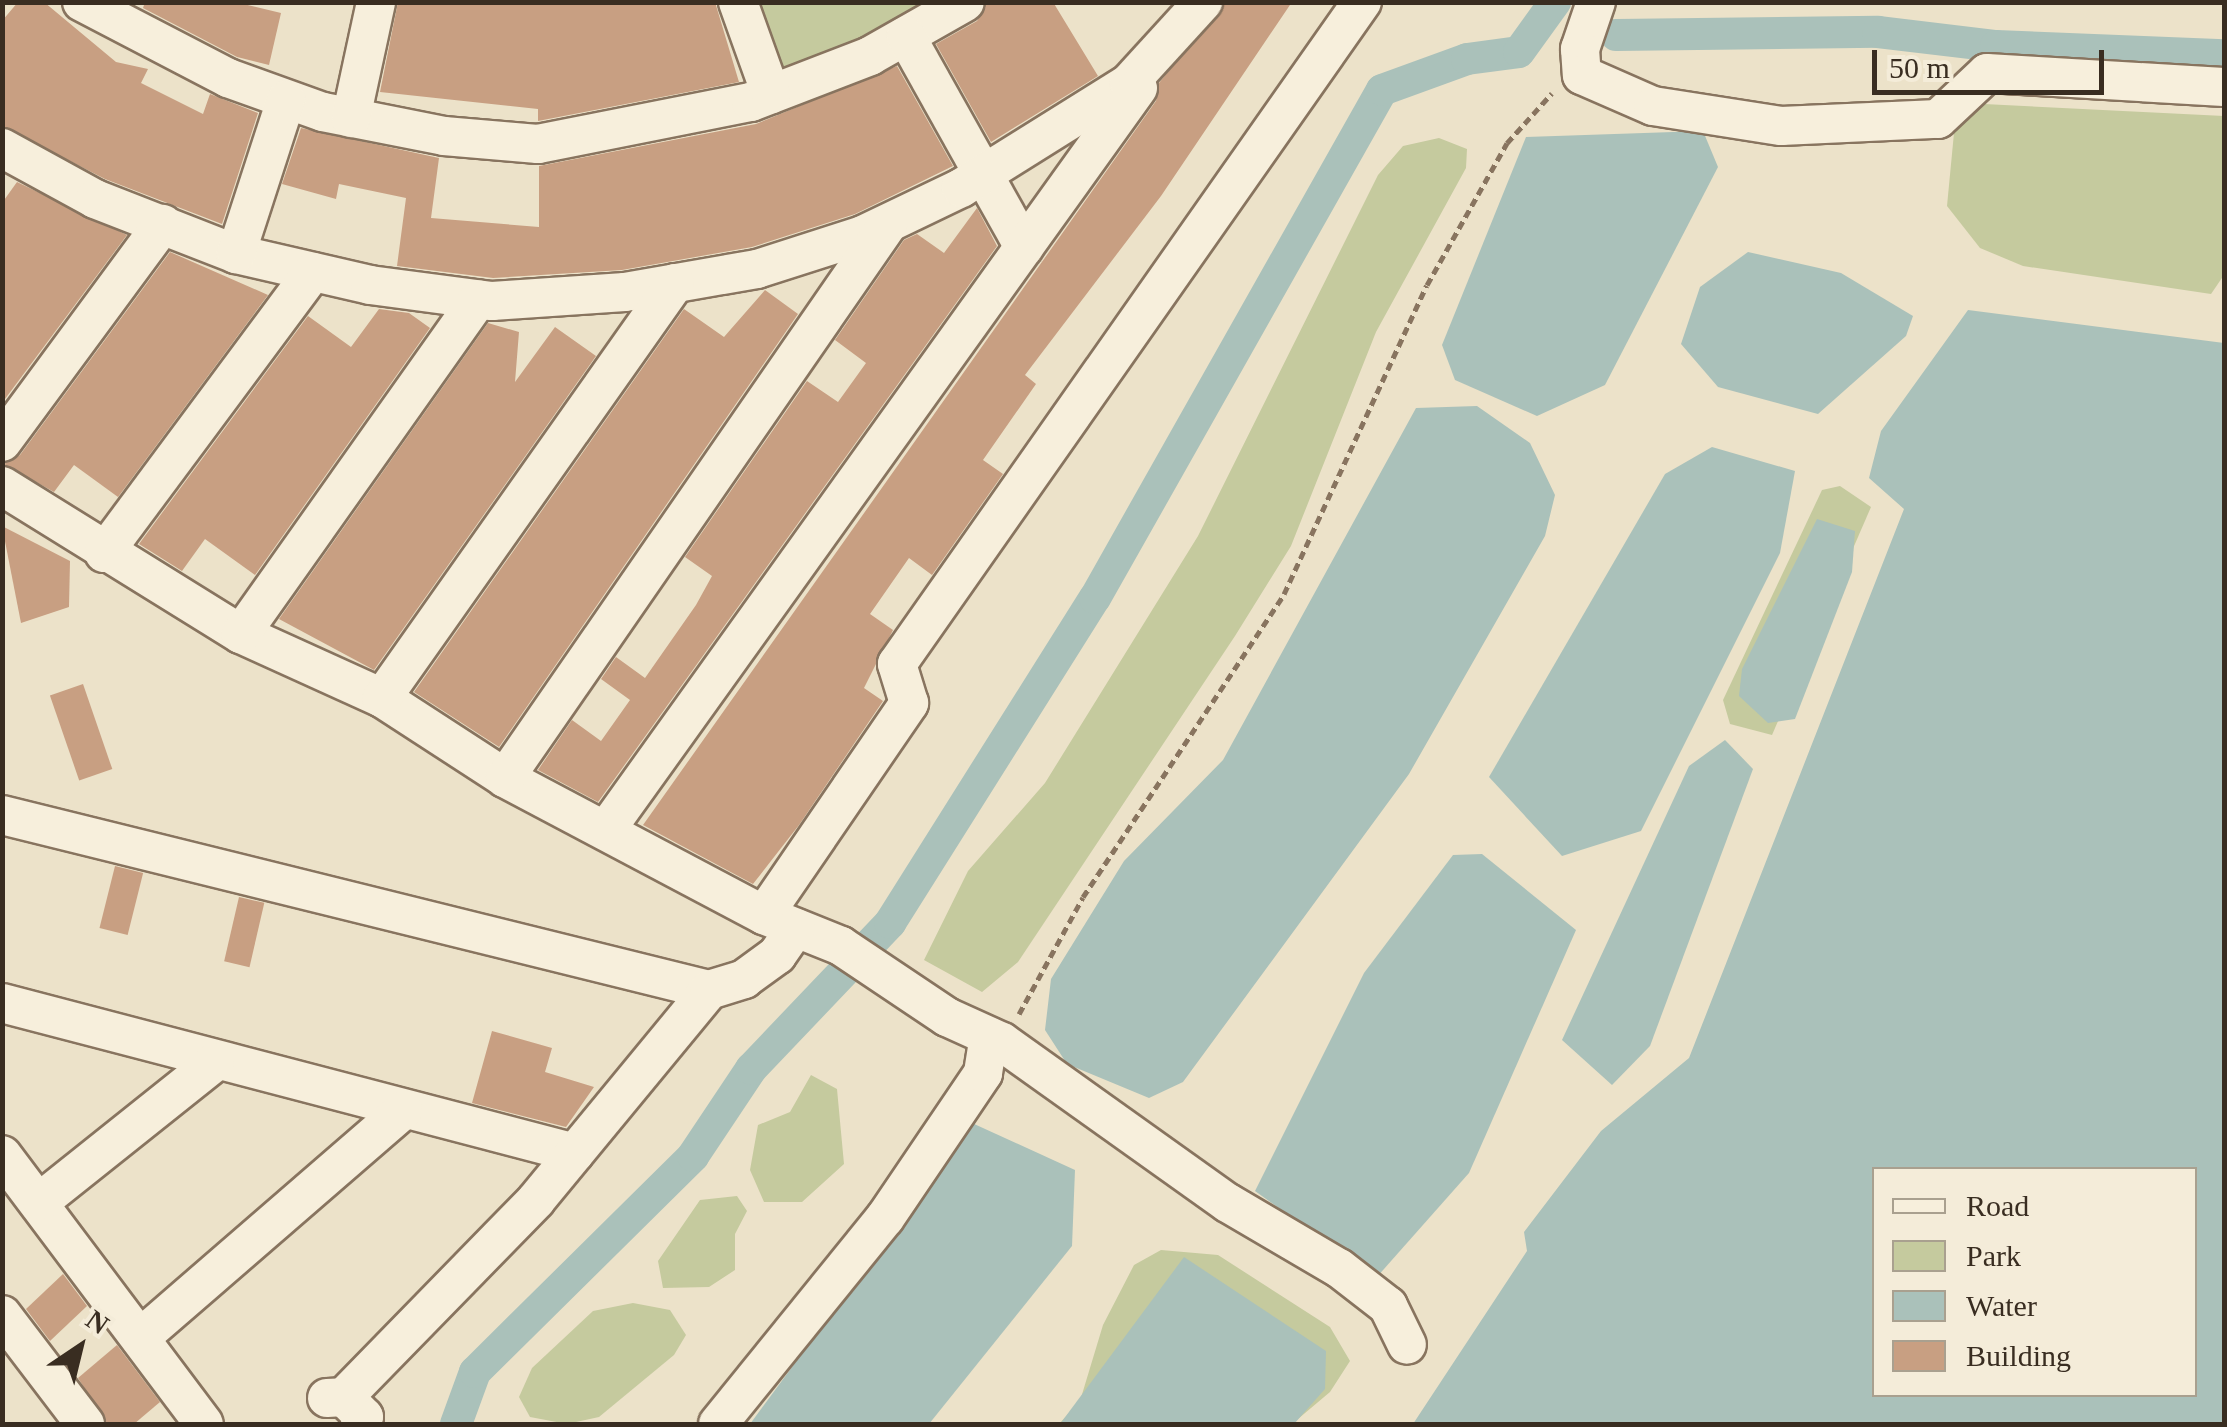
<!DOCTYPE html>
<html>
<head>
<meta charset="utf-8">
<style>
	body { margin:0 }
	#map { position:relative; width:2227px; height:1427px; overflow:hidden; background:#ece2c9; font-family:Georgia,serif }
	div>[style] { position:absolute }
	.green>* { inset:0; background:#c5ca9e }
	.water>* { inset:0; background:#aac1ba }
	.canal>* { height:32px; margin:-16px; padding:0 16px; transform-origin:16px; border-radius:16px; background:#aac1ba }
	.building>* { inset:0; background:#c89f82; transform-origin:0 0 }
	.path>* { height:5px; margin-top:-2.5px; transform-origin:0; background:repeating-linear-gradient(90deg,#88745f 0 8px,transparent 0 13px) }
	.roads { filter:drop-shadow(2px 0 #88745f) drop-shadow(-2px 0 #88745f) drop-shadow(0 2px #88745f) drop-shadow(0 -2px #88745f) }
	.minor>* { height:38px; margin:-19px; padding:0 19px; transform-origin:19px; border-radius:19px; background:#f7efdc }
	span { translate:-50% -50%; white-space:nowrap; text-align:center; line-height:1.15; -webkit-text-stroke:8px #f4ecd9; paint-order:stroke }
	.frame { position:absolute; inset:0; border:5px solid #392d21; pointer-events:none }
	.legend { position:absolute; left:1872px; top:1167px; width:325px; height:230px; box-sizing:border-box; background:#f4ecd9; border:2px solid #a9a08f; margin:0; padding:12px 18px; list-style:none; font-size:30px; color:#392d21 }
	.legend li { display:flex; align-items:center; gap:20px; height:50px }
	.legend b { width:50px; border:2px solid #a9a08f }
	.north { position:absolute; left:30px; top:1297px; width:100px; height:100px; -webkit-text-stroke:8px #f4ecd9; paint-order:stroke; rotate:35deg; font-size:28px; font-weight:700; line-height:40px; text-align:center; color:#392d21 }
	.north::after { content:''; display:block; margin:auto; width:35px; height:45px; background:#392d21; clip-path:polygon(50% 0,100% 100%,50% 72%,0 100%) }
	.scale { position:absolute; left:1872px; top:50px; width:232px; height:45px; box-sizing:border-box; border:5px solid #392d21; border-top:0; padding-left:12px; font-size:30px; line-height:35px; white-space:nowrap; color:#392d21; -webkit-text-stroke:8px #f4ecd9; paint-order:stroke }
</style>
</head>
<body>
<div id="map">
	<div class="green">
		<i style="clip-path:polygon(753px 3px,938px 3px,780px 81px)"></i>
		<i style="clip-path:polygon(1984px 104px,2224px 116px,2224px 275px,2211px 294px,2023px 266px,1980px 248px,1947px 206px,1954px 133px)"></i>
		<i style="clip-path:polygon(1439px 138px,1467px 149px,1466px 168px,1376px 332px,1291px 546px,1235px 636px,1018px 962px,982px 992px,924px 960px,968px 871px,1045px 783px,1198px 536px,1378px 175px,1403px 146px)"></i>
		<i style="clip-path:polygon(1840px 486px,1871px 507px,1772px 735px,1730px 724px,1723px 700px,1822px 490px)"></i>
		<i style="clip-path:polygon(811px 1075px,837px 1089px,844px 1164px,802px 1202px,764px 1202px,750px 1170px,758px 1125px,790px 1112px)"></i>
		<i style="clip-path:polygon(737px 1196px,747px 1211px,735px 1234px,735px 1270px,709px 1287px,663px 1288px,658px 1261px,700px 1200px)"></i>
		<i style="clip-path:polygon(1161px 1250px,1218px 1255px,1330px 1327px,1350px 1361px,1330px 1392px,1292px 1424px,1059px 1424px,1080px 1401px,1103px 1325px,1134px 1265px)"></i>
		<i style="clip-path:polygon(633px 1303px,670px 1310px,686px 1335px,674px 1355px,599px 1417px,567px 1424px,530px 1417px,519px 1397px,532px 1368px,593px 1311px)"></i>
	</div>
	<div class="water">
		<i style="clip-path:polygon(1703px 131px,1718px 167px,1605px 385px,1537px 416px,1455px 380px,1442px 345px,1526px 137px)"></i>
		<i style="clip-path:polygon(1748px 252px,1841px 273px,1913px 316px,1906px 336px,1818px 414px,1718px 387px,1681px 344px,1700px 287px)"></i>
		<i style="clip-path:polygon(evenodd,1968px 310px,2224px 343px,2224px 1424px,1413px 1424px,1527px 1251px,1524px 1232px,1601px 1131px,1689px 1058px,1904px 509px,1869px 478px,1881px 431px,1968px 310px,1874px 1170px,2194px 1170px,2194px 1394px,1874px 1394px,1874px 1170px)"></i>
		<i style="clip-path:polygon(1477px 406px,1530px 443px,1555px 495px,1545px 536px,1409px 774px,1183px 1082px,1149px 1098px,1067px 1064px,1045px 1030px,1051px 979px,1124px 861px,1223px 760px,1416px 408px)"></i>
		<i style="clip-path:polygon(1712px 447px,1795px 471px,1780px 553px,1641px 831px,1562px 856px,1489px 777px,1665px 474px)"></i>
		<i style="clip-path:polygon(1817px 519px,1855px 531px,1852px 572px,1795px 719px,1768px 723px,1739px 696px,1742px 669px)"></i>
		<i style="clip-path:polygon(1725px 740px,1753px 769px,1650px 1046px,1612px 1085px,1562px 1040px,1689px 766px)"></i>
		<i style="clip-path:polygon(1482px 854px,1576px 930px,1469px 1173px,1376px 1278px,1255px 1191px,1364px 973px,1453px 855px)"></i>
		<i style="clip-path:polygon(972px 1123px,1075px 1170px,1072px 1246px,929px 1424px,750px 1424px)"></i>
		<i style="clip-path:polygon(1184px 1257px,1326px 1351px,1325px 1389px,1294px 1424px,1060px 1424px)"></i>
	</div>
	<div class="canal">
		<i style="left:1616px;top:35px;width:262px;rotate:-0.7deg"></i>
		<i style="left:1878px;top:32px;width:119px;rotate:6.8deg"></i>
		<i style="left:1996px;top:46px;width:228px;rotate:2.3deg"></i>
		<i style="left:456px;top:1424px;width:55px;rotate:-69.9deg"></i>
		<i style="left:475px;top:1372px;width:307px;rotate:-44.7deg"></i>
		<i style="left:693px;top:1156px;width:105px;rotate:-56.3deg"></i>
		<i style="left:751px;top:1069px;width:202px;rotate:-46.4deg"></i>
		<i style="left:890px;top:923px;width:384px;rotate:-57.8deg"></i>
		<i style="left:1095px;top:598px;width:583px;rotate:-60.54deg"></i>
		<i style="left:1382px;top:90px;width:90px;rotate:-20deg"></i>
		<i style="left:1467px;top:59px;width:52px;rotate:-7.7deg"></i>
		<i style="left:1519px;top:52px;width:62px;rotate:-54.2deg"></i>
	</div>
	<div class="building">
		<i style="clip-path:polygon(18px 2px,44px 2px,116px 62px,148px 69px,141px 83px,203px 114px,210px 94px,258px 113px,222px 224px,105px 179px,2px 126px,2px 21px)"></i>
		<i style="clip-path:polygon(145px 2px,235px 2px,281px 13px,269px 65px,237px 57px,143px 8px)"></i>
		<i style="clip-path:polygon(398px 2px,715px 2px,739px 82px,538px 121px,538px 109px,380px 92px)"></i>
		<i style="clip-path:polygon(987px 2px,1053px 2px,1098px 76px,991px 142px,936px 44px,977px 21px)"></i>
		<i style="clip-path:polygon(1225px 2px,1292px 2px,1161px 196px,1025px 375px,1036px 384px,983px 460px,1003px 474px,932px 575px,909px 558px,870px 614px,893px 630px,864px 688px,883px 701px,799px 825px,753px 884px,643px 825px,1156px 101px,1159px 83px)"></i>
		<i style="clip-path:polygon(897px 66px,953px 166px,855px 214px,752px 247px,622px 270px,493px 278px,397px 266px,406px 198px,339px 184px,336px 199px,282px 184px,301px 128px,439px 158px,431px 218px,539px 227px,539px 166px,756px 124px)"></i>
		<i style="clip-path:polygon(17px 182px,127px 235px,2px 403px,2px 203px)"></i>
		<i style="clip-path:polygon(977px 208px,997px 246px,598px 802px,538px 770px,572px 720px,601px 741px,630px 700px,601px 679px,616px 657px,645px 678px,696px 605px,712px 576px,685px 557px,807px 381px,838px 402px,866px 363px,835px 340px,904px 240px,917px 234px,944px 253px)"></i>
		<i style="clip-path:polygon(170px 252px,268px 295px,118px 497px,74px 465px,54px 492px,4px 464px,20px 455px)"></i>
		<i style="clip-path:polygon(765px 290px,798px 314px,499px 747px,414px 692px,684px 309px,724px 337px)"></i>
		<i style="clip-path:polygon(379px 309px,409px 313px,430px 328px,255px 575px,205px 539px,182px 571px,139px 544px,308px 316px,351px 347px)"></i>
		<i style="clip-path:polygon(488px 323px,519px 332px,515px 382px,555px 327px,596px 356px,374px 670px,279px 619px)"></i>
		<i style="clip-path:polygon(2px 526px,70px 561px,69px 607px,21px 623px)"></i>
		<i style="left:83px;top:684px;width:90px;height:35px;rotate:71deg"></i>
		<i style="left:115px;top:866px;width:29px;height:64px;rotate:14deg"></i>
		<i style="left:239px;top:897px;width:26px;height:66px;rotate:13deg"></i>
		<i style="clip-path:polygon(492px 1031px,552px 1048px,545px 1072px,594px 1087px,566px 1127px,472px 1103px)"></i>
		<i style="clip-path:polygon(63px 1274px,87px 1306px,50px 1341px,26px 1309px)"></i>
		<i style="clip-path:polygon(117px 1345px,160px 1402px,134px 1424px,107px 1424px,78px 1378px)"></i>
	</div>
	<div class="path">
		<i style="left:1019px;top:1014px;width:133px;rotate:-61.3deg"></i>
		<i style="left:1083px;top:897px;width:364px;rotate:-56.4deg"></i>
		<i style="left:1284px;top:594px;width:340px;rotate:-65.2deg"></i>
		<i style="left:1427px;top:285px;width:163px;rotate:-60.6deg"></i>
		<i style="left:1507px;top:143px;width:67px;rotate:-48deg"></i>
	</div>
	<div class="roads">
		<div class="minor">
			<i style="left:82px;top:2px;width:165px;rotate:27.5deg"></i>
			<i style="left:228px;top:78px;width:101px;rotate:19.7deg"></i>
			<i style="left:323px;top:112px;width:123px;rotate:11.2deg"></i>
			<i style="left:444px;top:136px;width:94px;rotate:4.9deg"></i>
			<i style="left:538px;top:144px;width:217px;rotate:-11.2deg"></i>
			<i style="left:751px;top:102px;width:128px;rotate:-21.1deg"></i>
			<i style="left:870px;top:56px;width:109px;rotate:-29.6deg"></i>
			<i style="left:738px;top:2px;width:98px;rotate:70.3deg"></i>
			<i style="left:1596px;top:2px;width:50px;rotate:108.8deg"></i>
			<i style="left:1580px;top:49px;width:26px;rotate:86deg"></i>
			<i style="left:1582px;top:75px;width:77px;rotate:23.6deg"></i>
			<i style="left:1653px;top:106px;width:130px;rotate:8.9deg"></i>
			<i style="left:1781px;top:126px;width:157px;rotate:-2.6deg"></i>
			<i style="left:1938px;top:119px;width:67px;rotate:-43.2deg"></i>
			<i style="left:1987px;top:73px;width:237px;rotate:3.4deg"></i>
			<i style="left:906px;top:36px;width:242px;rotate:60.8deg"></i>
			<i style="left:351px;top:118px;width:119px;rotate:-77.8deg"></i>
			<i style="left:2px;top:148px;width:106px;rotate:28.7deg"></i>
			<i style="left:95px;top:199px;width:151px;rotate:21.3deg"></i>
			<i style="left:236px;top:254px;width:138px;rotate:13deg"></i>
			<i style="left:370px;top:285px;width:123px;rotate:7.5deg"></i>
			<i style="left:492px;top:301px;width:133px;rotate:-3.9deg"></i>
			<i style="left:625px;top:292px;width:134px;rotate:-9.9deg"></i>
			<i style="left:757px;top:269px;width:111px;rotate:-17.8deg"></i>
			<i style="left:863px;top:235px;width:109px;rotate:-25.6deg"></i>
			<i style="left:961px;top:188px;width:198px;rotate:-32deg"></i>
			<i style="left:1129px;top:83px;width:110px;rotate:-47.6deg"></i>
			<i style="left:236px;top:254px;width:162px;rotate:-72deg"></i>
			<i style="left:2px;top:442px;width:271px;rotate:-53.6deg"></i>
			<i style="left:2px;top:486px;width:281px;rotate:31.8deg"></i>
			<i style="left:241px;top:634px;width:155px;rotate:24.4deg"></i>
			<i style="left:382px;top:698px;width:147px;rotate:33deg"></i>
			<i style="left:505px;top:778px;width:293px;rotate:27.9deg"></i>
			<i style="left:764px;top:915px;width:83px;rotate:21.9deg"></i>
			<i style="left:841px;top:946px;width:128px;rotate:33.8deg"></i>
			<i style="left:947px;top:1017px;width:60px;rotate:24.4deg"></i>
			<i style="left:1002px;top:1042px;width:277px;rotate:35.5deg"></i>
			<i style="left:1228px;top:1203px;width:129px;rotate:30.4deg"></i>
			<i style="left:1339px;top:1268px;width:62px;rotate:37.8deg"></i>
			<i style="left:1388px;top:1306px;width:43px;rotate:64deg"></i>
			<i style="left:104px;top:553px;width:350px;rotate:-53.4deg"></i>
			<i style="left:241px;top:634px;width:410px;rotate:-54.7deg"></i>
			<i style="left:382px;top:698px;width:508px;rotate:-54.78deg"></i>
			<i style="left:505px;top:778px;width:674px;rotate:-55.34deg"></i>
			<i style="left:2px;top:815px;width:728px;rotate:13.9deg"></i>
			<i style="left:606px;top:830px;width:913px;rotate:-54.36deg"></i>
			<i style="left:764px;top:915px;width:257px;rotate:-55.6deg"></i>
			<i style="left:909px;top:703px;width:41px;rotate:-107.1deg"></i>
			<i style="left:897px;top:664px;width:809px;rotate:-54.92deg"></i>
			<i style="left:2px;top:1003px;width:592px;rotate:14.67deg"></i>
			<i style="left:2px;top:1155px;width:336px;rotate:53.1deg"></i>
			<i style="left:42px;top:1200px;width:221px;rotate:-38.6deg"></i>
			<i style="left:2px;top:1315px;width:137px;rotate:52.7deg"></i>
			<i style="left:140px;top:1338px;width:348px;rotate:-40.9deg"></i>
			<i style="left:344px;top:1397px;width:28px;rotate:45deg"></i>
			<i style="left:364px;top:1417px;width:8px;rotate:120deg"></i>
			<i style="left:327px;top:1398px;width:17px;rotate:-3deg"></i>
			<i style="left:344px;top:1397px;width:275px;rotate:-45.7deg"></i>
			<i style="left:536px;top:1200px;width:272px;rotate:-50.5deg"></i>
			<i style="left:709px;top:990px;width:37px;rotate:-17deg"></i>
			<i style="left:744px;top:979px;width:41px;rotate:-36deg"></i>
			<i style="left:777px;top:955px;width:33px;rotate:-55deg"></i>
			<i style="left:718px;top:1424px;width:265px;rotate:-51deg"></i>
			<i style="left:885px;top:1218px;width:175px;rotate:-55.9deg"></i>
			<i style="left:983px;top:1073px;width:37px;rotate:-81deg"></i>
		</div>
	</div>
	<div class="frame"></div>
	<ul class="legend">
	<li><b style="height:12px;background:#f7efdc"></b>Road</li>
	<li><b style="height:28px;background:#c5ca9e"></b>Park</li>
	<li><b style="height:28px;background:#aac1ba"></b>Water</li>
	<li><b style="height:28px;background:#c89f82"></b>Building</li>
	</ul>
	<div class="north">N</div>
	<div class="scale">50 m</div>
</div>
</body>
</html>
